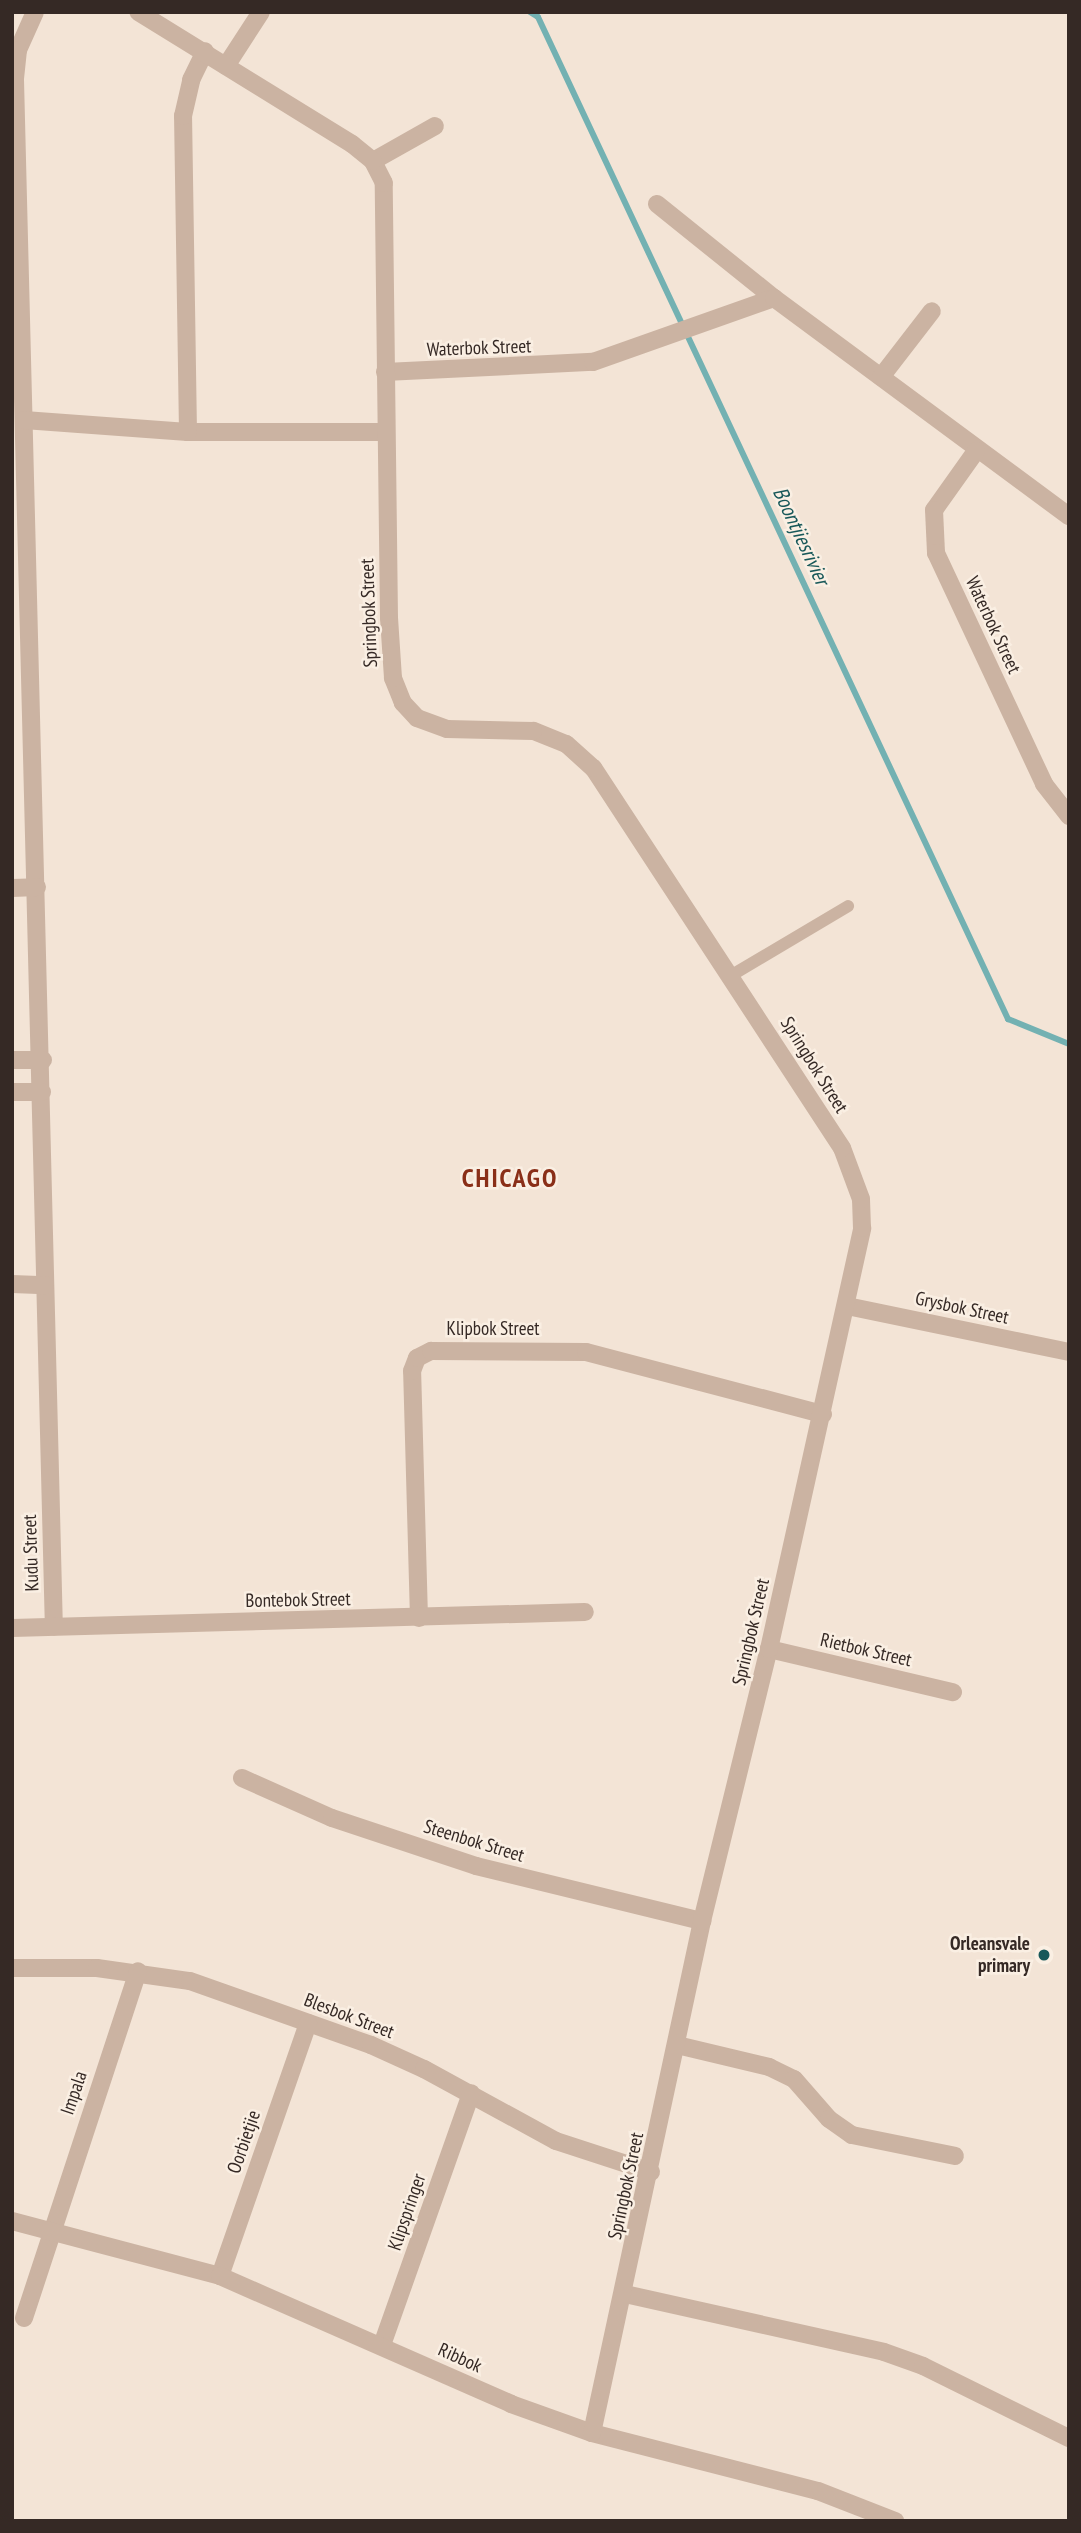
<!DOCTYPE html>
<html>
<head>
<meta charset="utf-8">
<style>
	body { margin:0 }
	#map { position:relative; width:1081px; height:2533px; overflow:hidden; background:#f3e4d6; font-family:"PT Sans Narrow",sans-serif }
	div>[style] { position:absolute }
	.stream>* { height:6px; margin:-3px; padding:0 3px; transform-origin:3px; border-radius:3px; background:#73b1b2 }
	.service>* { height:12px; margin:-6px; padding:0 6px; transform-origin:6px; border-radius:6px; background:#cbb3a2 }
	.minor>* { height:18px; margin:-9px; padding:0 9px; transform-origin:9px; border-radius:9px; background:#cbb3a2 }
	.tertiary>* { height:18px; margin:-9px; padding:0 9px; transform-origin:9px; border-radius:9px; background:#cbb3a2 }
	.dots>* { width:19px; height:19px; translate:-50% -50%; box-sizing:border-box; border:4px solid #faefe3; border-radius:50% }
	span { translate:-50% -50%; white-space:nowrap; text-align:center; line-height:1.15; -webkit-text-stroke:5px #faefe3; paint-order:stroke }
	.street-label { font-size:19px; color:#352925 }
	.poi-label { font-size:19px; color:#352925; font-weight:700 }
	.right { translate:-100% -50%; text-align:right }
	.water-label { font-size:21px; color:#185859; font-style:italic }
	.district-label { font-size:26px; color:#8a2f18; font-weight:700; letter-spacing:2px }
	.frame { position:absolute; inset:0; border:14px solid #352925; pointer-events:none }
</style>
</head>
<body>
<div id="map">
	<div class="stream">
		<i style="left:530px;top:12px;width:9px;rotate:32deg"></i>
		<i style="left:538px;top:17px;width:1107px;rotate:64.87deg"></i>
		<i style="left:1008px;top:1019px;width:66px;rotate:22.3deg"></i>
	</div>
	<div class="service">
		<i style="left:732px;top:975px;width:135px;rotate:-30.7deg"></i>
	</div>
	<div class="minor">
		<i style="left:35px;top:12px;width:42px;rotate:114.1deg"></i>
		<i style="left:18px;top:50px;width:30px;rotate:96deg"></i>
		<i style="left:15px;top:80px;width:1547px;rotate:88.56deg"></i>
		<i style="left:226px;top:66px;width:64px;rotate:-57.1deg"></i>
		<i style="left:373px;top:161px;width:71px;rotate:-29.4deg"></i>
		<i style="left:657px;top:204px;width:150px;rotate:38.8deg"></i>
		<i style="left:385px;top:372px;width:208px;rotate:-2.8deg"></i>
		<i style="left:593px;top:362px;width:192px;rotate:-19.5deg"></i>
		<i style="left:774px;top:298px;width:367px;rotate:36.5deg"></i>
		<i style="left:881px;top:377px;width:83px;rotate:-52.3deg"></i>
		<i style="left:24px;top:420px;width:164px;rotate:4.2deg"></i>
		<i style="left:188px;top:432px;width:197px"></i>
		<i style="left:188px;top:432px;width:316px;rotate:-90.9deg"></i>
		<i style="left:183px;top:116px;width:37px;rotate:-77deg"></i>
		<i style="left:191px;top:80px;width:32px;rotate:-64deg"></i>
		<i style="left:976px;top:451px;width:72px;rotate:125.4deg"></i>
		<i style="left:934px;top:510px;width:43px;rotate:87.3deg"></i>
		<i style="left:936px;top:553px;width:255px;rotate:64.9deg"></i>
		<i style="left:1044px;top:784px;width:41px;rotate:52deg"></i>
		<i style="left:12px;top:888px;width:25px;rotate:-2deg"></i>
		<i style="left:12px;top:1060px;width:31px"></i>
		<i style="left:12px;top:1092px;width:30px"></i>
		<i style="left:12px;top:1284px;width:33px;rotate:2deg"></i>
		<i style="left:847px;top:1306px;width:227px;rotate:11.7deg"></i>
		<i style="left:419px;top:1618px;width:247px;rotate:-91.6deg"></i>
		<i style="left:412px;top:1371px;width:14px;rotate:-69deg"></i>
		<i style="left:417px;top:1358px;width:16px;rotate:-27deg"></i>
		<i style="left:431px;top:1351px;width:155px;rotate:0.4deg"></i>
		<i style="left:586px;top:1352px;width:245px;rotate:14.7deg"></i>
		<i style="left:12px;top:1628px;width:573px;rotate:-1.6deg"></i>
		<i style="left:769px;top:1649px;width:189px;rotate:13.2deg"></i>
		<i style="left:242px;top:1778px;width:98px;rotate:24deg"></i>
		<i style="left:332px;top:1818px;width:152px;rotate:18.4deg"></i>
		<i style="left:476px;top:1866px;width:233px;rotate:13.7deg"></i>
		<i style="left:12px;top:1968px;width:85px"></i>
		<i style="left:97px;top:1968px;width:94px;rotate:8deg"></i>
		<i style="left:190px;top:1981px;width:192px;rotate:19.5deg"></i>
		<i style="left:371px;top:2045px;width:58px;rotate:24.4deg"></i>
		<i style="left:424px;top:2069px;width:150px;rotate:28.6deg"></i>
		<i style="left:556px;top:2141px;width:100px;rotate:18.1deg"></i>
		<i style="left:677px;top:2045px;width:95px;rotate:13.4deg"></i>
		<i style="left:769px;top:2067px;width:28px;rotate:26deg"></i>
		<i style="left:794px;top:2079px;width:53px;rotate:48.8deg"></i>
		<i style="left:829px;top:2119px;width:28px;rotate:35deg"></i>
		<i style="left:852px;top:2135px;width:105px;rotate:11.5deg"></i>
		<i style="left:220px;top:2276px;width:268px;rotate:-70.8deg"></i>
		<i style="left:625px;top:2294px;width:265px;rotate:12.6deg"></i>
		<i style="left:884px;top:2352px;width:41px;rotate:19.7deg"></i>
		<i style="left:923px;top:2366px;width:163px;rotate:26.3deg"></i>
		<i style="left:24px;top:2318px;width:365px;rotate:-71.8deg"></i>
		<i style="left:382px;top:2345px;width:267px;rotate:-70.5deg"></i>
		<i style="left:592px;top:2433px;width:233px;rotate:14.4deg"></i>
		<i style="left:818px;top:2491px;width:83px;rotate:21.3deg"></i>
	</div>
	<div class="tertiary">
		<i style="left:12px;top:2221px;width:215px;rotate:14.8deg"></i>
		<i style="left:220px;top:2276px;width:318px;rotate:23.7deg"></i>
		<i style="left:511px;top:2404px;width:86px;rotate:19.7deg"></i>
		<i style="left:592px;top:2433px;width:524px;rotate:-77.87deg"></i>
		<i style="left:702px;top:1921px;width:280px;rotate:-76.2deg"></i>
		<i style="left:769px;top:1649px;width:431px;rotate:-77.5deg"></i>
		<i style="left:862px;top:1228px;width:29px;rotate:-92deg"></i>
		<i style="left:861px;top:1199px;width:54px;rotate:-110.4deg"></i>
		<i style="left:842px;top:1148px;width:454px;rotate:-123.2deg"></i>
		<i style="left:593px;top:768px;width:36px;rotate:-138deg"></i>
		<i style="left:566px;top:744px;width:35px;rotate:-158deg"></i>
		<i style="left:533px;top:731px;width:86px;rotate:-178.7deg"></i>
		<i style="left:447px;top:729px;width:32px;rotate:-160deg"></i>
		<i style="left:417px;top:718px;width:21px;rotate:-133deg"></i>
		<i style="left:403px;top:703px;width:27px;rotate:-112deg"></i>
		<i style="left:393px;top:678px;width:60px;rotate:-93.8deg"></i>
		<i style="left:389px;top:618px;width:435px;rotate:-90.7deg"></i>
		<i style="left:384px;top:183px;width:25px;rotate:-117deg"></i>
		<i style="left:373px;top:161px;width:27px;rotate:-141deg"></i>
		<i style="left:352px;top:144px;width:251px;rotate:-148.3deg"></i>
	</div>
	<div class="dots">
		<i style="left:1044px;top:1955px;background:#185859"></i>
	</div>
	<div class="street-label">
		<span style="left:479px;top:348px;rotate:-2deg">Waterbok Street</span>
		<span style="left:369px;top:613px;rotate:-92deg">Springbok Street</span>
		<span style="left:993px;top:625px;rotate:65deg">Waterbok Street</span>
		<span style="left:814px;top:1065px;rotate:58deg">Springbok Street</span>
		<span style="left:962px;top:1308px;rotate:12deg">Grysbok Street</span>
		<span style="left:493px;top:1329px">Klipbok Street</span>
		<span style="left:31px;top:1553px;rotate:-92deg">Kudu Street</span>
		<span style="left:298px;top:1600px;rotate:-1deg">Bontebok Street</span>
		<span style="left:751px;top:1632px;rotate:-77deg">Springbok Street</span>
		<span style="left:866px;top:1650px;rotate:13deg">Rietbok Street</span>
		<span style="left:474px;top:1841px;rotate:17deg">Steenbok Street</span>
		<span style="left:349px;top:2016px;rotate:21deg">Blesbok Street</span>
		<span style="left:74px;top:2093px;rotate:-71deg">Impala</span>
		<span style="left:244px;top:2142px;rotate:-71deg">Oorbietjie</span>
		<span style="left:626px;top:2186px;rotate:-78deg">Springbok Street</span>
		<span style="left:407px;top:2212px;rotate:-71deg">Klipspringer</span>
		<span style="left:460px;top:2358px;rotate:24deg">Ribbok</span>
	</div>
	<div class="poi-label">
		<span class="right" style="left:1030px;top:1955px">Orleansvale<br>primary</span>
	</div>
	<div class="water-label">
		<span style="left:801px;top:536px;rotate:65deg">Boontjiesrivier</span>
	</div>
	<div class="district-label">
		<span style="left:510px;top:1178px">CHICAGO</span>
	</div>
	<div class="frame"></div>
</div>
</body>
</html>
